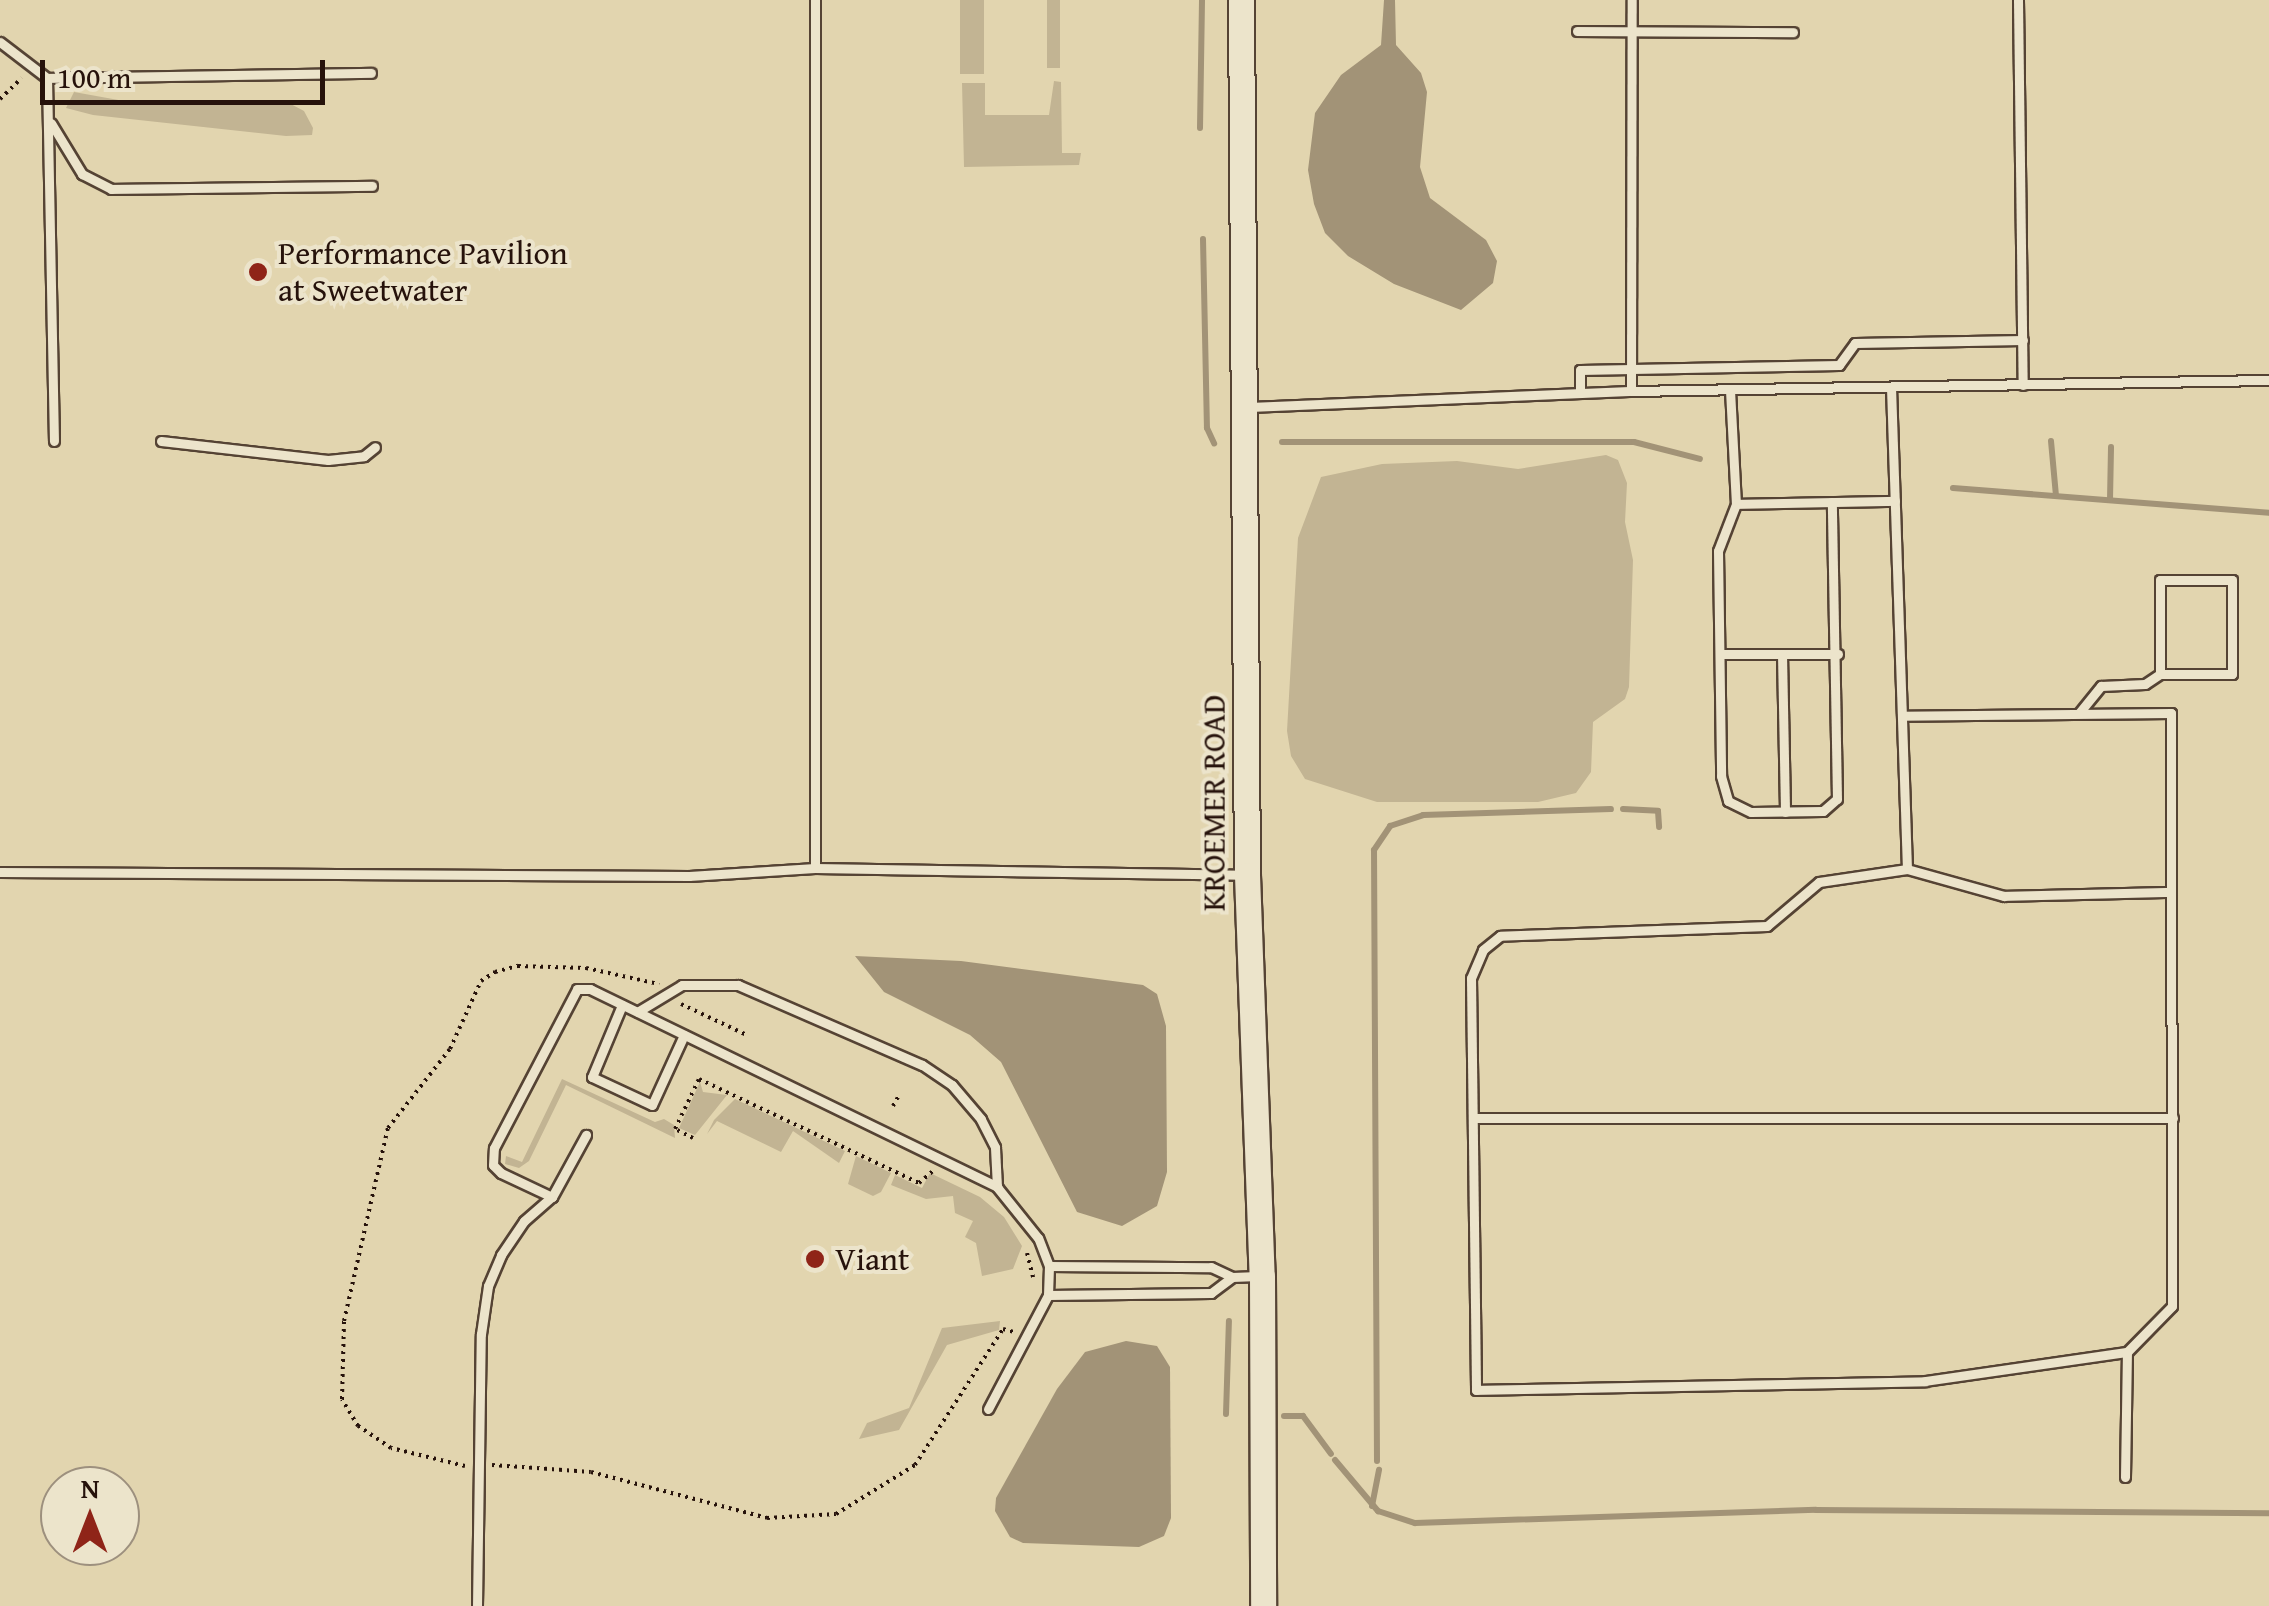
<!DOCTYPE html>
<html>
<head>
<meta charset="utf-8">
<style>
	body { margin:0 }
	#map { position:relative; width:2269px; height:1606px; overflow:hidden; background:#e2d5af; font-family:"Gentium Book Plus",serif }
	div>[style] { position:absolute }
	.green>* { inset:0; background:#c2b493; transform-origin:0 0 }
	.water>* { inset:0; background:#a29377 }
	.stream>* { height:6px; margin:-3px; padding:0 3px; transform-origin:3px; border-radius:3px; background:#a29377 }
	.path>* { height:4px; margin-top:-2px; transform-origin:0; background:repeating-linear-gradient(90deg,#26120b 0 2.5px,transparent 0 7.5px) }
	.roads { filter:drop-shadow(2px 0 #554334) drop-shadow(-2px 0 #554334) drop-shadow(0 2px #554334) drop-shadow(0 -2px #554334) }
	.lane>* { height:9px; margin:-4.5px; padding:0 4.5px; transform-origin:4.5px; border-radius:4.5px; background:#ece4cb }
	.secondary>* { height:25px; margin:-12.5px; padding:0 12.5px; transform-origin:12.5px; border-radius:12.5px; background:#ece4cb }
	.dots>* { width:28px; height:28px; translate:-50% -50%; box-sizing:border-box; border:5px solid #ece4cb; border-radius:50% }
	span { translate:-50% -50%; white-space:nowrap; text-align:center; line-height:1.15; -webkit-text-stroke:8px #ece4cb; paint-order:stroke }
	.poi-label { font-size:32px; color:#26120b }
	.left { translate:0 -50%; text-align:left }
	.street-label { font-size:32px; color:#26120b }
	.north { position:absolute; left:40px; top:1466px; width:100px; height:100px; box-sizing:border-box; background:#ece4cb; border:2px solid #9d907e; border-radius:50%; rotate:0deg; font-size:28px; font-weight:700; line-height:40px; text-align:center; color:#26120b }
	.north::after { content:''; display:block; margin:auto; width:35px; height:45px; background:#8f2418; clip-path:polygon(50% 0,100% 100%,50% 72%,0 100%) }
	.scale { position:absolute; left:40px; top:60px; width:285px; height:45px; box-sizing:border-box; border:5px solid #26120b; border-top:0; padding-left:12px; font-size:30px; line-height:35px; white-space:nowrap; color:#26120b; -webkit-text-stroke:8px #ece4cb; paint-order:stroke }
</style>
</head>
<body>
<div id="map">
	<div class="green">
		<i style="left:960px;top:0;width:24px;height:74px"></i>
		<i style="left:1047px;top:0;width:13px;height:68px"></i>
		<i style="clip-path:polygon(1054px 81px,1061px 82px,1062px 153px,1081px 153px,1079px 165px,964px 167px,962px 83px,985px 83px,985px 115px,1049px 115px)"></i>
		<i style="clip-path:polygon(74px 92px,124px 101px,287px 102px,304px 111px,313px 128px,312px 135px,286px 136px,93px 115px,66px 108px)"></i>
		<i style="clip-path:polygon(1606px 455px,1618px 460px,1627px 483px,1625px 522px,1633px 560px,1629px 687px,1625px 699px,1593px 722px,1591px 772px,1576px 793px,1538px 802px,1377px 802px,1305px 779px,1291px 756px,1287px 731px,1298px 538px,1321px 477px,1382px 464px,1457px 461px,1518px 469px)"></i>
		<i style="clip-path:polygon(562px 1079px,655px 1122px,664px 1119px,674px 1125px,675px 1138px,566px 1085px,529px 1161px,519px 1168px,505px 1164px,506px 1156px,522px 1162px)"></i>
		<i style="clip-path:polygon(700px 1082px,703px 1092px,727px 1095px,695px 1135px,679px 1128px)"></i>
		<i style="clip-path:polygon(735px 1099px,845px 1151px,839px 1163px,793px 1131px,781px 1152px,717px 1121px,707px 1134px,714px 1120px)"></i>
		<i style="clip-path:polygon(856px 1156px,891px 1173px,881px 1192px,873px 1196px,848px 1184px)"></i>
		<i style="clip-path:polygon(930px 1173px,980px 1197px,1004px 1217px,1022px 1246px,1013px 1269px,982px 1276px,976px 1243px,965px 1237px,973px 1221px,955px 1213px,953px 1196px,926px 1199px,891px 1185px,895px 1175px,922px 1188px)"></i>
		<i style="clip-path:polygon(1000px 1321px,999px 1330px,947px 1345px,899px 1430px,859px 1439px,867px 1423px,909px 1408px,942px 1328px)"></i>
	</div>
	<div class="water">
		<i style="clip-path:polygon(1384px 0,1395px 0,1396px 45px,1421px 73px,1427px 92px,1420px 167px,1430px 198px,1486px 240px,1497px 261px,1493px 283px,1461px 310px,1394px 284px,1348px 256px,1325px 233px,1314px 204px,1308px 170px,1315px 113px,1341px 75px,1381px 45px)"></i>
		<i style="clip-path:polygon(855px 956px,961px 961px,1143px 985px,1157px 994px,1166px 1026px,1167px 1172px,1157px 1206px,1122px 1226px,1077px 1212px,1001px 1062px,970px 1035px,884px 992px)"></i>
		<i style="clip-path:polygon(1126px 1341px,1157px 1346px,1170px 1367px,1171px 1518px,1164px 1536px,1139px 1547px,1023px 1543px,1010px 1537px,995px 1511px,996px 1498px,1057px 1389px,1085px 1352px)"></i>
	</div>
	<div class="stream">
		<i style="left:1200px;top:128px;width:128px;rotate:-89.1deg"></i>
		<i style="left:1203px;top:239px;width:189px;rotate:88.8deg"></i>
		<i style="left:1207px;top:428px;width:17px;rotate:65deg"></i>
		<i style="left:2051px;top:441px;width:55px;rotate:84.8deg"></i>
		<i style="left:1282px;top:442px;width:352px"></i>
		<i style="left:1634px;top:442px;width:68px;rotate:14.4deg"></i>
		<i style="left:1953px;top:488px;width:317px;rotate:4.5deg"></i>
		<i style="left:2110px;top:500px;width:53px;rotate:-88.9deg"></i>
		<i style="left:1623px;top:809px;width:35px;rotate:3deg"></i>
		<i style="left:1658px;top:811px;width:16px;rotate:86deg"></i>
		<i style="left:1226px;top:1414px;width:93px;rotate:-88.2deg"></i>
		<i style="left:1284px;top:1416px;width:19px"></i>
		<i style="left:1303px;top:1416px;width:47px;rotate:53.6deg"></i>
		<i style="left:1335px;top:1460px;width:67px;rotate:49.9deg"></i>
		<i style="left:1378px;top:1511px;width:39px;rotate:18deg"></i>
		<i style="left:1415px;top:1523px;width:401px;rotate:-1.9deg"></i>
		<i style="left:1816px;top:1510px;width:453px;rotate:0.4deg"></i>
		<i style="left:1377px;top:1461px;width:611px;rotate:-90.28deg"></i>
		<i style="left:1374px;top:850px;width:29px;rotate:-56deg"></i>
		<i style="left:1390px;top:826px;width:35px;rotate:-18deg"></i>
		<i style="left:1423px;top:815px;width:188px;rotate:-1.8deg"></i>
		<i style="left:1372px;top:1506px;width:37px;rotate:-79deg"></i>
	</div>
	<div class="path">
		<i style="left:0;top:99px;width:30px;rotate:-44deg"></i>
		<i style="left:681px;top:1004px;width:73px;rotate:25.2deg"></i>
		<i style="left:893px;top:1106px;width:13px;rotate:-61deg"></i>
		<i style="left:693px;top:1138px;width:20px;rotate:-153deg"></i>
		<i style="left:675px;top:1129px;width:55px;rotate:-64.4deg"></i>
		<i style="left:699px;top:1079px;width:243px;rotate:25.3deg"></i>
		<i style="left:919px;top:1183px;width:18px;rotate:-41deg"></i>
		<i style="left:1027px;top:1253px;width:25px;rotate:76deg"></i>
		<i style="left:492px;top:1465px;width:99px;rotate:4deg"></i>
		<i style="left:591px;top:1472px;width:182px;rotate:14.6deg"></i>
		<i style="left:767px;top:1518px;width:69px;rotate:-3.3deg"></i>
		<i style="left:836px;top:1514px;width:93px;rotate:-31.8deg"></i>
		<i style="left:915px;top:1465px;width:162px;rotate:-57.1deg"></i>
		<i style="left:1003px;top:1329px;width:11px;rotate:15deg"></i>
		<i style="left:465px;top:1466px;width:76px;rotate:-166.3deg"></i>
		<i style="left:391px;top:1448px;width:40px;rotate:-146deg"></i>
		<i style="left:358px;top:1426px;width:31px;rotate:-121deg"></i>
		<i style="left:342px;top:1399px;width:78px;rotate:-88.5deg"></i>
		<i style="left:344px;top:1321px;width:198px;rotate:-77.2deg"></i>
		<i style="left:388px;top:1128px;width:100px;rotate:-51.9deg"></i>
		<i style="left:450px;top:1049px;width:75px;rotate:-65.5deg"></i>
		<i style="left:481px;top:981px;width:17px;rotate:-33deg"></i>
		<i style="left:495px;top:972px;width:24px;rotate:-15deg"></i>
		<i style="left:518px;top:966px;width:68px;rotate:1.7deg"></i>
		<i style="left:586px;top:968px;width:75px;rotate:12.4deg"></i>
	</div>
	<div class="roads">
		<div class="lane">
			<i style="left:815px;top:0;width:868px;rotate:90deg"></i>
			<i style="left:2018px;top:0;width:385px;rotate:89.3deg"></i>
			<i style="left:1577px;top:31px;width:216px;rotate:0.3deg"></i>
			<i style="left:0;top:42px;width:59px;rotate:37.5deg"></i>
			<i style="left:47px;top:78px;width:363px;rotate:88.9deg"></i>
			<i style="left:47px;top:78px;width:324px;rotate:-0.9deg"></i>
			<i style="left:51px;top:123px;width:60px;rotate:58.7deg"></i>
			<i style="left:82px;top:174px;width:33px;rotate:27deg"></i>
			<i style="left:111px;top:189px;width:261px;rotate:-0.7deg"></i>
			<i style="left:1891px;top:387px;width:482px;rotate:88.1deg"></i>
			<i style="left:1907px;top:869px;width:89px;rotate:171.6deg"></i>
			<i style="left:1819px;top:882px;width:68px;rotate:139.8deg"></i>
			<i style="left:1767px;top:926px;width:267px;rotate:177.9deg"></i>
			<i style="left:1500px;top:936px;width:22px;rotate:141deg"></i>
			<i style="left:1483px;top:950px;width:30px;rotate:113deg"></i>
			<i style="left:1471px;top:978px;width:412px;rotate:89.3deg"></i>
			<i style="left:1476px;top:1390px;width:449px;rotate:-1.1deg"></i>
			<i style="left:1925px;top:1381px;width:204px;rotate:-8.2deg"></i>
			<i style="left:2127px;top:1352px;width:64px;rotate:-45.6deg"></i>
			<i style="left:2172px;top:1306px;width:593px;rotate:-90.1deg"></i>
			<i style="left:2171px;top:713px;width:269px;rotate:179.4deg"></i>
			<i style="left:1730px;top:390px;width:114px;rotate:87deg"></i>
			<i style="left:1736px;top:504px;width:50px;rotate:111deg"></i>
			<i style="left:1718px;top:551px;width:225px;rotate:89.2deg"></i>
			<i style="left:1721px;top:776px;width:26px;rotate:74deg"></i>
			<i style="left:1728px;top:801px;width:25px;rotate:26deg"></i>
			<i style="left:1751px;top:812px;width:72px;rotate:-0.8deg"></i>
			<i style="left:1823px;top:811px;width:18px;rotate:-41deg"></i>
			<i style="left:1837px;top:799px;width:297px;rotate:-91deg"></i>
			<i style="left:1631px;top:391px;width:391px;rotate:-89.9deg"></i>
			<i style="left:1580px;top:393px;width:23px;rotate:-90deg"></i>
			<i style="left:1580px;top:370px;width:259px;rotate:-1.1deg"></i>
			<i style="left:1839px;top:365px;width:27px;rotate:-54deg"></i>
			<i style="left:1855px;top:343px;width:168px;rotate:-1deg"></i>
			<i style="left:1248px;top:407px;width:383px;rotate:-2.4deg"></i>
			<i style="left:1631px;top:391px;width:638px;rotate:-0.99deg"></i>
			<i style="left:161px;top:441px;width:168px;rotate:6.5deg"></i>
			<i style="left:328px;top:460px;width:36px;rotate:-6deg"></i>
			<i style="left:364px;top:456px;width:14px;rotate:-39deg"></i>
			<i style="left:1736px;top:504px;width:159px;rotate:-1.1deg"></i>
			<i style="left:1720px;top:654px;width:118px"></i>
			<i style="left:1782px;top:654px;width:158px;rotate:88.9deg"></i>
			<i style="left:2079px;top:713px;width:35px;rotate:-51deg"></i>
			<i style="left:2101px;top:686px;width:44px;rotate:-2.6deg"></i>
			<i style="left:2145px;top:684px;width:18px;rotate:-34deg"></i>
			<i style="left:2160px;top:674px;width:94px;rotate:-90deg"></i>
			<i style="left:2160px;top:580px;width:72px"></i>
			<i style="left:2232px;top:580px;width:94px;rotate:90deg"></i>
			<i style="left:2232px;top:674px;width:72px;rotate:180deg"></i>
			<i style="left:1907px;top:869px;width:101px;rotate:15.6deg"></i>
			<i style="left:2004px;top:896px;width:167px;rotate:-1.4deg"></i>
			<i style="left:0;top:872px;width:689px;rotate:0.33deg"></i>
			<i style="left:689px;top:876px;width:126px;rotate:-3.6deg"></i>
			<i style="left:815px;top:868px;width:427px;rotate:0.9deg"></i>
			<i style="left:622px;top:1005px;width:78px;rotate:112.6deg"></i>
			<i style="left:592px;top:1077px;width:66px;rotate:25deg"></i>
			<i style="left:652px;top:1105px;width:77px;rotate:-65.4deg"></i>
			<i style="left:1473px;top:1118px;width:700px"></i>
			<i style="left:552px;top:1197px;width:56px;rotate:-154.8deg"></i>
			<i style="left:501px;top:1173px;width:11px;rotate:-135deg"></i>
			<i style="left:493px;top:1165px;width:17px;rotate:-87deg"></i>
			<i style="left:494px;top:1148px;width:179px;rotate:-62.4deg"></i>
			<i style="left:577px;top:989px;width:13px"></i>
			<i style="left:590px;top:989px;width:453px;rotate:25.9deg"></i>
			<i style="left:997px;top:1187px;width:40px;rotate:-92.9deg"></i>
			<i style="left:995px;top:1147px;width:31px;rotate:-117deg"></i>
			<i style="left:981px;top:1119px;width:45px;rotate:-130.5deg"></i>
			<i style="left:952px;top:1085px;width:36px;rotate:-146deg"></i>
			<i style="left:922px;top:1065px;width:201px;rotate:-156.5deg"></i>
			<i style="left:738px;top:985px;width:56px;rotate:180deg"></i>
			<i style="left:682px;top:985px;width:52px;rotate:149deg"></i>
			<i style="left:1049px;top:1266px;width:162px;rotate:0.4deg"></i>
			<i style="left:1211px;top:1267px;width:23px;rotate:25deg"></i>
			<i style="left:1232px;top:1277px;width:26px;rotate:-2deg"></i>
			<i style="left:1048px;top:1295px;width:163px;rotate:-0.7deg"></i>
			<i style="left:1211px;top:1293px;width:26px;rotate:-37deg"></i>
			<i style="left:988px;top:1409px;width:129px;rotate:-62.2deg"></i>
			<i style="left:1048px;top:1295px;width:29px;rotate:-88deg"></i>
			<i style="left:1049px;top:1266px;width:30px;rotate:-111deg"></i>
			<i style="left:1038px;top:1238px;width:65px;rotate:-128.8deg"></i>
			<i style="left:2125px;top:1477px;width:125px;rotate:-89.1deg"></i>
			<i style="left:477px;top:1606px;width:272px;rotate:-89.2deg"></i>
			<i style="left:481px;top:1334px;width:49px;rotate:-81.7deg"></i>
			<i style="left:488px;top:1286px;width:34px;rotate:-67deg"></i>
			<i style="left:501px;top:1255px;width:41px;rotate:-55.9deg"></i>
			<i style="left:524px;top:1221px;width:37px;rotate:-41deg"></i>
			<i style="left:552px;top:1197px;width:71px;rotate:-61.3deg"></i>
		</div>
		<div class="secondary">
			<i style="left:1241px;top:0;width:875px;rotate:89.61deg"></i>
			<i style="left:1247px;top:875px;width:401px;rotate:87.9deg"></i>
			<i style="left:1262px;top:1276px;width:330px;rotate:89.8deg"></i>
		</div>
	</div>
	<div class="dots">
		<i style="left:258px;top:272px;background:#8f2418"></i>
		<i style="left:815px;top:1259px;background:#8f2418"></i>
	</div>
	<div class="poi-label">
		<span class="left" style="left:278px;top:272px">Performance Pavilion<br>at Sweetwater</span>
		<span class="left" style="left:835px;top:1259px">Viant</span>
	</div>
	<div class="street-label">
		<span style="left:1214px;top:803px;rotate:-90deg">KROEMER ROAD</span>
	</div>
	<div class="north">N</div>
	<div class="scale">100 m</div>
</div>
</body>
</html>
